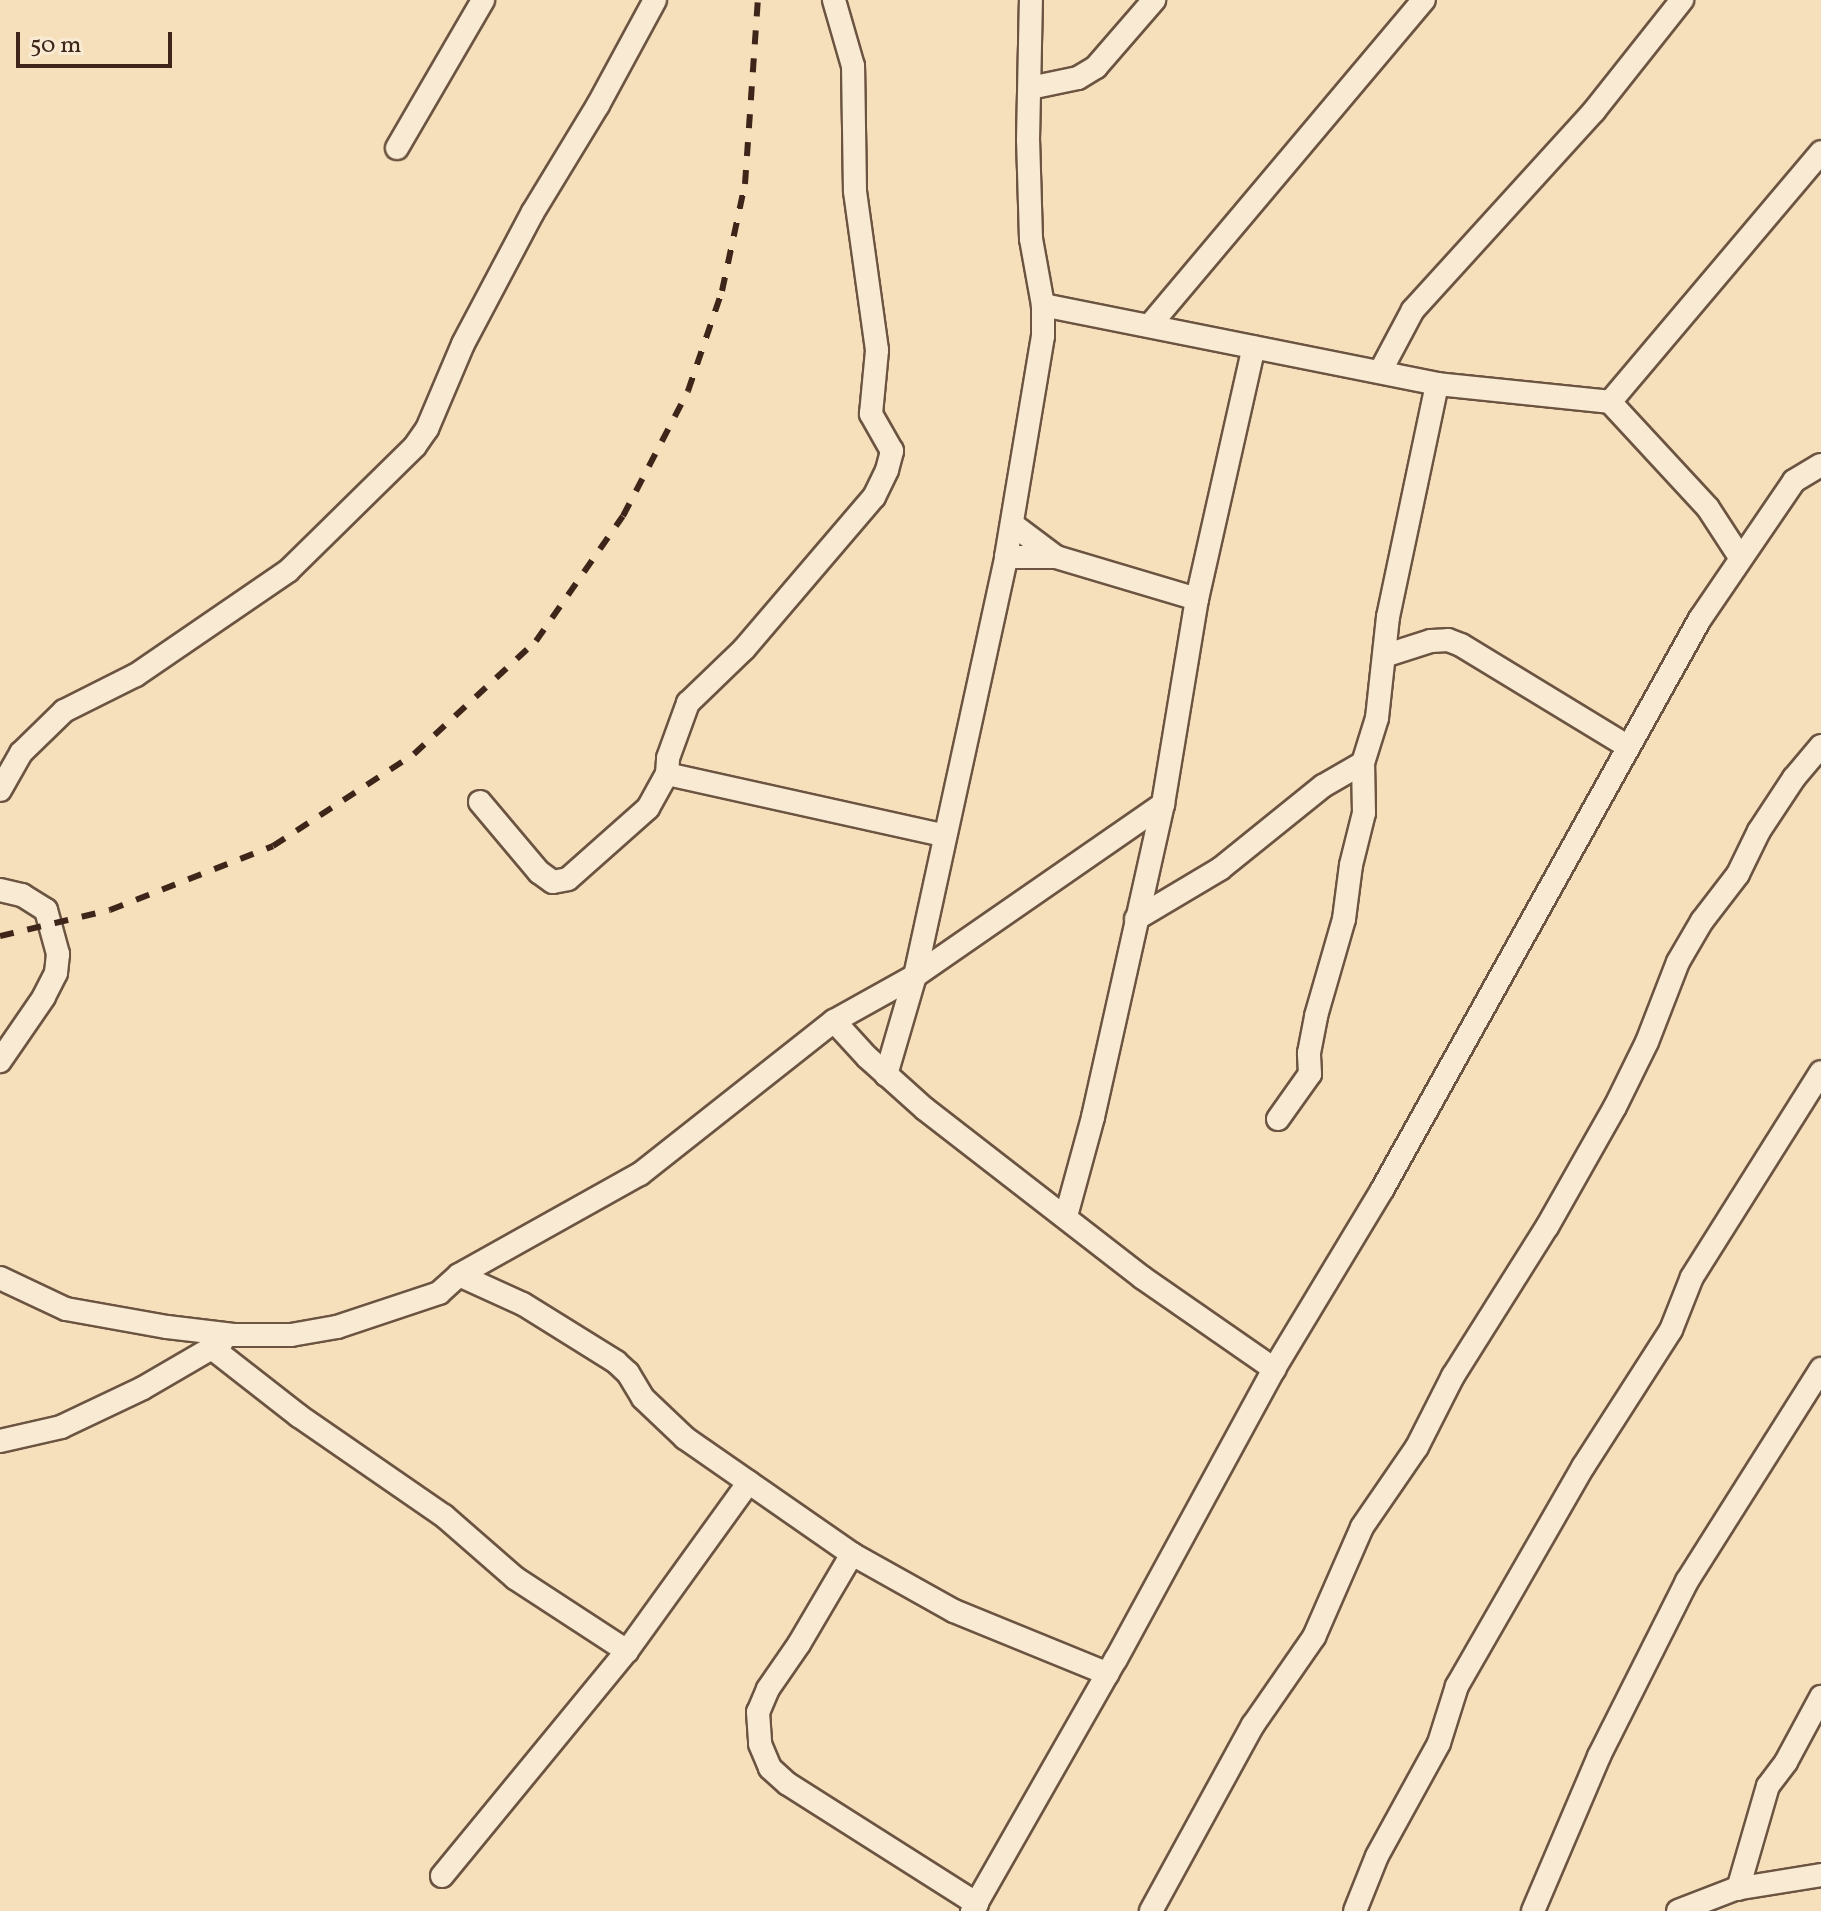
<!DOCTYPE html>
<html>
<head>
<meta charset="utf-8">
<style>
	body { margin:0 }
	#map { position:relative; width:1821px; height:1911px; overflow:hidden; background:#f6e0bb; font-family:Vollkorn,serif }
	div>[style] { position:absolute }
	.roads { filter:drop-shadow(2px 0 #6c5442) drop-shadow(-2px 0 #6c5442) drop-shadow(0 2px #6c5442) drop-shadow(0 -2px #6c5442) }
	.minor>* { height:22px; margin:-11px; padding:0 11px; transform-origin:11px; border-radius:11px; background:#f9ebd3 }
	.rail>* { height:6px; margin-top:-3px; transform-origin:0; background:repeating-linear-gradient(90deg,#3e251a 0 14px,transparent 0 28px) }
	span { translate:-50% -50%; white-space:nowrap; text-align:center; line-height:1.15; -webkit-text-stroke:7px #f9ebd3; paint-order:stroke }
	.scale { position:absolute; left:16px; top:32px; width:156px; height:36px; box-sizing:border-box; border:4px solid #3e251a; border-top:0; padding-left:10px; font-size:24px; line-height:28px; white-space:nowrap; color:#3e251a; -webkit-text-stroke:6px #f9ebd3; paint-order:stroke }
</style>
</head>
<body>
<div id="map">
	<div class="roads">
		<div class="minor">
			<i style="left:1030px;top:88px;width:49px;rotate:-11.8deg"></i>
			<i style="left:1078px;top:78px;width:21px;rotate:-31deg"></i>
			<i style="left:1096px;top:67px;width:89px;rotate:-49.1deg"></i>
			<i style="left:397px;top:148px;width:171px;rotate:-59.8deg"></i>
			<i style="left:1043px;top:305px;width:402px;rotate:11.3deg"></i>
			<i style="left:1437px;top:384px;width:174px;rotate:5.9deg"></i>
			<i style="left:1610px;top:402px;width:144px;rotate:47.2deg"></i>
			<i style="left:1708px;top:508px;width:59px;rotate:56.9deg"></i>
			<i style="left:1150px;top:325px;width:425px;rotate:-49.9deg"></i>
			<i style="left:1380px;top:372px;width:70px;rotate:-62deg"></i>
			<i style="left:1413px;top:310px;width:269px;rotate:-47.7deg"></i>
			<i style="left:1594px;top:111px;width:142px;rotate:-51.6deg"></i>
			<i style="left:1610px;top:402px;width:327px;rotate:-49.8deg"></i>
			<i style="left:1012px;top:524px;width:55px;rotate:36.9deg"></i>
			<i style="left:1006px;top:557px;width:50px"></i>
			<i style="left:1056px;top:557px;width:147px;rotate:16.6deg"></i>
			<i style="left:1384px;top:656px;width:49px;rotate:-17.7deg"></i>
			<i style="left:1431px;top:641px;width:17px;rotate:-3deg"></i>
			<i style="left:1448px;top:640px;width:14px;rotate:21deg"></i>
			<i style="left:1461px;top:645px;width:194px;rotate:31.3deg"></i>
			<i style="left:667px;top:774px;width:283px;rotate:12.5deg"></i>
			<i style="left:0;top:790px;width:43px;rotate:-60.4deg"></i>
			<i style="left:21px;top:753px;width:60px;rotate:-44.3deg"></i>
			<i style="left:64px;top:711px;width:80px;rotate:-26.6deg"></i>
			<i style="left:136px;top:675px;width:184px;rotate:-34.4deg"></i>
			<i style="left:288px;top:571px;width:178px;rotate:-44.5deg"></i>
			<i style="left:415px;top:446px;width:21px;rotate:-55deg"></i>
			<i style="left:427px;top:429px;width:92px;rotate:-67deg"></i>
			<i style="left:463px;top:344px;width:149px;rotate:-62.1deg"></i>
			<i style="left:533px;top:212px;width:125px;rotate:-58.7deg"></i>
			<i style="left:598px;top:105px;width:119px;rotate:-61.5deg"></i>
			<i style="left:480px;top:802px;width:92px;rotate:49.9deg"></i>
			<i style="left:539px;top:872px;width:17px;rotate:36deg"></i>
			<i style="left:553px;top:882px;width:15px;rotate:-11deg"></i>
			<i style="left:568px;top:879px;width:107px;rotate:-41.6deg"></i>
			<i style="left:648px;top:808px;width:39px;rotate:-61deg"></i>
			<i style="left:667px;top:774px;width:16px;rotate:-86deg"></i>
			<i style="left:668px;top:758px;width:59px;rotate:-70deg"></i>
			<i style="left:688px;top:703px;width:78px;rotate:-44deg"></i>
			<i style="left:744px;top:649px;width:200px;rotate:-49.5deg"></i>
			<i style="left:874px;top:497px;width:30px;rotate:-64deg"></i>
			<i style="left:887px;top:470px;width:20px;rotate:-75deg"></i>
			<i style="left:892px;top:451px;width:43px;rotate:-119.6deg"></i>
			<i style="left:871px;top:414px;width:64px;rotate:-84.6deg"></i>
			<i style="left:877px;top:350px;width:161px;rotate:-97.9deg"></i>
			<i style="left:855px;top:191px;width:125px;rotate:-90.9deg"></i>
			<i style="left:853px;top:66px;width:69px;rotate:-106.1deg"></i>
			<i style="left:0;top:890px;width:23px;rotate:13deg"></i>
			<i style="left:22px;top:895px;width:28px;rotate:32deg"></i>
			<i style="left:46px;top:910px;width:46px;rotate:74.7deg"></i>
			<i style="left:58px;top:954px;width:19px;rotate:96deg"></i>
			<i style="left:56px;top:973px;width:27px;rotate:117deg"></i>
			<i style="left:44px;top:997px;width:78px;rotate:124.5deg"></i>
			<i style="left:1136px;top:919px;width:98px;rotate:-30.8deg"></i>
			<i style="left:1220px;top:869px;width:132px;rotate:-38.9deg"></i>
			<i style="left:1323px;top:786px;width:46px;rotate:-29.9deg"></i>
			<i style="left:1363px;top:763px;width:47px;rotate:-72.7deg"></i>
			<i style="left:1377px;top:718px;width:102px;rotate:-83.8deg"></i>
			<i style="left:1388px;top:617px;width:238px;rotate:-78.1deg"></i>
			<i style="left:834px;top:1021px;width:49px;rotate:47.5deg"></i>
			<i style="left:867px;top:1057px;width:78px;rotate:41.9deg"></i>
			<i style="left:925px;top:1109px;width:276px;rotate:37.8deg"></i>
			<i style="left:1143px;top:1278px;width:160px;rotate:34.8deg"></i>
			<i style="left:886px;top:1075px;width:103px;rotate:-73.7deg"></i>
			<i style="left:915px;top:976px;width:302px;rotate:-34.7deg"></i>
			<i style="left:1278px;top:1119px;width:55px;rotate:-54.6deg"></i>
			<i style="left:1310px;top:1074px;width:21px;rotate:-93deg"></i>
			<i style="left:1309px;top:1053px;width:38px;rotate:-79deg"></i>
			<i style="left:1316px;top:1016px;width:101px;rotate:-73.9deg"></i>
			<i style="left:1344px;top:919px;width:54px;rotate:-82.6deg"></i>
			<i style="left:1351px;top:865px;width:54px;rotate:-76deg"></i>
			<i style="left:1364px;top:813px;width:50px;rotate:-91.1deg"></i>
			<i style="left:1066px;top:1216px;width:103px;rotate:-74.7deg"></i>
			<i style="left:1093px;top:1117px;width:321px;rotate:-77.4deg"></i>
			<i style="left:1163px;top:804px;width:208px;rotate:-80.6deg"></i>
			<i style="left:1197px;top:599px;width:258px;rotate:-77.3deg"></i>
			<i style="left:459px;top:1275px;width:70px;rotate:24.4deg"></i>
			<i style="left:523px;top:1304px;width:110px;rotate:31.9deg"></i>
			<i style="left:616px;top:1362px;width:16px;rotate:43deg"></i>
			<i style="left:628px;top:1373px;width:29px;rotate:59deg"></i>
			<i style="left:643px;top:1398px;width:58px;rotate:43.6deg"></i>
			<i style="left:685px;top:1438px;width:203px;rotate:34.8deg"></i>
			<i style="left:852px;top:1554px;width:117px;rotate:29.2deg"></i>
			<i style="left:954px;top:1611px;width:166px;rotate:22.2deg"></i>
			<i style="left:0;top:1278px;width:73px;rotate:25.2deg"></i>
			<i style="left:66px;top:1309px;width:103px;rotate:10.1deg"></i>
			<i style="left:167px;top:1327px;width:67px;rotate:6.8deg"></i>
			<i style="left:234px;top:1335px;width:57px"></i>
			<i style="left:291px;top:1335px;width:47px;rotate:-9.9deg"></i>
			<i style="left:337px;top:1327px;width:108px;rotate:-18.4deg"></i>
			<i style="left:439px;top:1293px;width:27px;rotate:-42deg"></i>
			<i style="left:459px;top:1275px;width:207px;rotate:-29.2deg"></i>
			<i style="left:640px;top:1174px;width:247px;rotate:-38.3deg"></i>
			<i style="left:834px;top:1021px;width:93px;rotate:-29.1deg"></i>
			<i style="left:915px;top:976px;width:429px;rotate:-77.7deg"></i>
			<i style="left:1006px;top:557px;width:224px;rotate:-80.5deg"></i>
			<i style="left:1043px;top:336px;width:31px;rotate:-90deg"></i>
			<i style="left:1043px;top:305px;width:67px;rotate:-100.3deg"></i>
			<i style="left:1031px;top:239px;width:99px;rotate:-91.7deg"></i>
			<i style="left:1028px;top:140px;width:140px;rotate:-88.8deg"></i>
			<i style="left:212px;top:1348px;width:110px;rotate:38deg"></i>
			<i style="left:299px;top:1416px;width:176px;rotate:34.6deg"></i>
			<i style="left:444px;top:1516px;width:94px;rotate:41.1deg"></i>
			<i style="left:515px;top:1578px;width:134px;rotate:33.1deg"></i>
			<i style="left:0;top:1441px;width:63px;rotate:-12.9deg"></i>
			<i style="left:61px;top:1427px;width:91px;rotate:-25.4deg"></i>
			<i style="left:143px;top:1388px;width:91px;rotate:-30.2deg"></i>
			<i style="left:852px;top:1554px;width:104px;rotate:120.5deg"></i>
			<i style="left:799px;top:1644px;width:55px;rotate:124.6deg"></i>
			<i style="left:768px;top:1689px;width:25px;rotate:113deg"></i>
			<i style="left:758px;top:1712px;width:32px;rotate:86deg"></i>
			<i style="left:760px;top:1744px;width:26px;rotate:67deg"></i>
			<i style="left:770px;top:1768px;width:24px;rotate:42deg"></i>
			<i style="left:788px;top:1784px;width:224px;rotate:32.4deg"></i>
			<i style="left:442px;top:1876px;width:291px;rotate:-50.6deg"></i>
			<i style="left:627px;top:1651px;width:208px;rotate:-54.2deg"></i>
			<i style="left:1738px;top:1889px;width:107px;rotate:-73.8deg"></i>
			<i style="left:1768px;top:1786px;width:30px;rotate:-53deg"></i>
			<i style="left:1786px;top:1762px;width:74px;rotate:-61.7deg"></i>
			<i style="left:972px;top:1911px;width:290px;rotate:-60.3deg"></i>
			<i style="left:1116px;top:1659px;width:330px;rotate:-61.4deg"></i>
			<i style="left:1274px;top:1369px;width:209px;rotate:-58.9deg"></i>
			<i style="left:1382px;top:1190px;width:654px;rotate:-60.89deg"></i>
			<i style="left:1700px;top:619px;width:167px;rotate:-55.7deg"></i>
			<i style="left:1794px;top:481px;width:31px;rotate:-31deg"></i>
			<i style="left:1151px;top:1911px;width:212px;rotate:-61.3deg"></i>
			<i style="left:1253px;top:1725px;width:107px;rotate:-55.3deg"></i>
			<i style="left:1314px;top:1637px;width:120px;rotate:-66.4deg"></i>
			<i style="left:1362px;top:1527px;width:97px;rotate:-55.5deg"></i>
			<i style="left:1417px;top:1447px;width:80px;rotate:-63.1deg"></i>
			<i style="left:1453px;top:1376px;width:176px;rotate:-57.8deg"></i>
			<i style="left:1547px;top:1227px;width:138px;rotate:-60.5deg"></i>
			<i style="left:1615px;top:1107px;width:72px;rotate:-63.8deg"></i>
			<i style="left:1647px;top:1042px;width:86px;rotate:-68.8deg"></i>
			<i style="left:1678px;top:962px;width:48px;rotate:-59.7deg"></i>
			<i style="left:1702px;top:921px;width:59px;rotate:-52.5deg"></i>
			<i style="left:1738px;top:874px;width:48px;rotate:-64deg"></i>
			<i style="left:1759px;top:831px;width:64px;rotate:-56.6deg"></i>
			<i style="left:1794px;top:778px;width:42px;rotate:-49.8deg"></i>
			<i style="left:1355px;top:1911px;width:59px;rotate:-68.2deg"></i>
			<i style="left:1377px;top:1856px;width:129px;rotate:-61.2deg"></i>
			<i style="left:1439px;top:1743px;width:60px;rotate:-72.5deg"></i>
			<i style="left:1457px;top:1686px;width:253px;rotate:-60.1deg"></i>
			<i style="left:1583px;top:1467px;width:163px;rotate:-57.3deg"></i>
			<i style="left:1671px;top:1330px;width:57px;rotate:-68.4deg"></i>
			<i style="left:1692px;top:1277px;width:242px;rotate:-57.8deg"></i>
			<i style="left:1533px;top:1911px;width:168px;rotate:-66.9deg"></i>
			<i style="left:1599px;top:1756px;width:196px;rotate:-63.3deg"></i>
			<i style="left:1687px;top:1581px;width:251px;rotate:-57.7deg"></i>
			<i style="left:1678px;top:1911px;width:61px;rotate:-21.1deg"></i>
			<i style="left:1735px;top:1889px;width:87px;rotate:-9.2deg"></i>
		</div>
	</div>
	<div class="rail">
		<i style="left:0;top:936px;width:113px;rotate:-13.3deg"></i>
		<i style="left:110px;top:910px;width:175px;rotate:-21.4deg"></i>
		<i style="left:273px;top:846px;width:168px;rotate:-33.1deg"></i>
		<i style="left:414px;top:754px;width:166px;rotate:-42.8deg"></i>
		<i style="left:536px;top:641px;width:152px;rotate:-55.2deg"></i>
		<i style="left:623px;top:516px;width:141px;rotate:-62.5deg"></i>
		<i style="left:688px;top:391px;width:106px;rotate:-71.2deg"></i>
		<i style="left:722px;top:291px;width:109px;rotate:-77.9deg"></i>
		<i style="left:745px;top:184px;width:184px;rotate:-86deg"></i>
	</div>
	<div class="scale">50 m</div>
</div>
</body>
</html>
